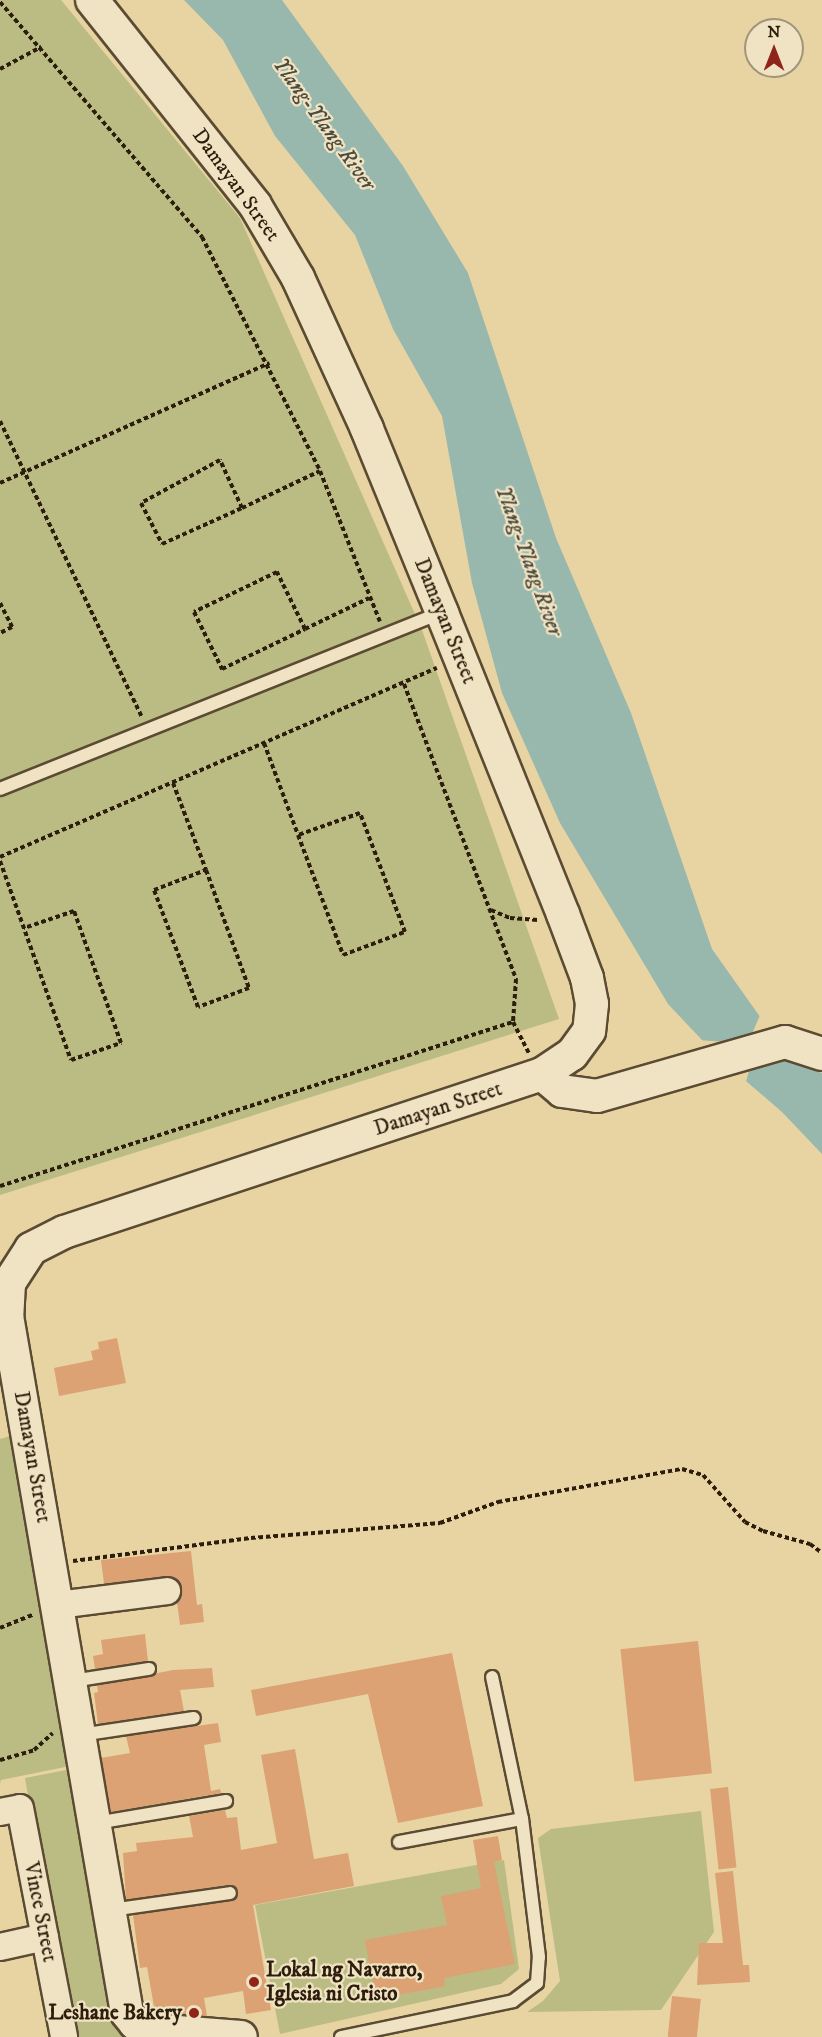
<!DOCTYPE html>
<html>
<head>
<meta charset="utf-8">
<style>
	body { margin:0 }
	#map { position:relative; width:822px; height:2037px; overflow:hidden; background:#e8d4a3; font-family:"IM FELL DW Pica",serif }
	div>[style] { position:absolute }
	.green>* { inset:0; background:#babc83 }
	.water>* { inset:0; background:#98b7ad }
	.pier>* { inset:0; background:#e8d4a3 }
	.building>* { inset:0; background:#dca274; transform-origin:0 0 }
	.path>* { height:4px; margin-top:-2px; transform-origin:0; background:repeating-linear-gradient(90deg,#2c1d0c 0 4.5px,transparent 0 7.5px) }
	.roads { filter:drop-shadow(2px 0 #5b4b32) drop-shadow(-2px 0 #5b4b32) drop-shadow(0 2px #5b4b32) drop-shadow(0 -2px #5b4b32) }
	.service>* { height:12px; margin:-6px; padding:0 6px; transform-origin:6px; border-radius:6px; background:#f0e3c3 }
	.minor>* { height:26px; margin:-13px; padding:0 13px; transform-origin:13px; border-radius:13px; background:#f0e3c3 }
	.tertiary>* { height:32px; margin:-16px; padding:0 16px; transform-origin:16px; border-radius:16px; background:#f0e3c3 }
	.dots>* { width:16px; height:16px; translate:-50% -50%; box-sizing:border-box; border:3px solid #f0e3c3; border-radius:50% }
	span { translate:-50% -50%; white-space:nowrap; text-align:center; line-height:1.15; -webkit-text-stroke:4.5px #f0e3c3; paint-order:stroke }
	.street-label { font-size:21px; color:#2c1d0c }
	.poi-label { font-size:21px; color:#2c1d0c; font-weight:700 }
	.left { translate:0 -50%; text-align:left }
	.right { translate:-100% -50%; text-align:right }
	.water-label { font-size:22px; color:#4c4b3c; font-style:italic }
	.north { position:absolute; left:744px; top:18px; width:60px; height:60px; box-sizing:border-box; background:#f0e3c3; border:2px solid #a2947a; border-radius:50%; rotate:0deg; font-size:16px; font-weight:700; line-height:24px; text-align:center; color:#2c1d0c }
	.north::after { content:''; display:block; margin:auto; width:21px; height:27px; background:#8f2418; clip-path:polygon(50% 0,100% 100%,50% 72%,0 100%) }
</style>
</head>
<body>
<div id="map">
	<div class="green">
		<i style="clip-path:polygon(0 0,61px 0,240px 218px,422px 630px,559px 1019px,0 1195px)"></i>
		<i style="clip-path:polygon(14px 1435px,70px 1766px,1px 1780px,0 1784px,0 1439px)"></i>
		<i style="clip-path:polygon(71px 1769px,131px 2037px,70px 2037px,25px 1778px)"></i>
		<i style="clip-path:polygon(701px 1811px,714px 1932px,661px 2010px,527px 2012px,543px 2001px,560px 1981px,538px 1838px,551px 1829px)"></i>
		<i style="clip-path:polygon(504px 1860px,519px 1969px,501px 1984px,280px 2034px,255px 1905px)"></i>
	</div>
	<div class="water">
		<i style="clip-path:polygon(184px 0,282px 0,403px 166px,468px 273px,556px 538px,631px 713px,712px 949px,775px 1038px,802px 1065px,822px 1073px,822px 1154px,782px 1112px,718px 1057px,668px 1004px,560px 823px,502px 693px,472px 583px,442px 416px,393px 329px,355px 235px,275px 136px,223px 40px)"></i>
	</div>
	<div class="pier">
		<i style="clip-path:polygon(761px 1013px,777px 1036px,751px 1064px,745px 1085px,697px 1040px,740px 1043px,751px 1036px)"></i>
	</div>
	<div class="building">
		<i style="clip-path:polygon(117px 1338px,126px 1383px,59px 1396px,54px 1368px,93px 1360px,91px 1351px,99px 1349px,98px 1342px)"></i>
		<i style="clip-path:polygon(191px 1551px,197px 1605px,202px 1604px,204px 1622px,180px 1625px,177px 1602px,182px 1589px,172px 1577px,104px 1584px,101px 1560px)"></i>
		<i style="clip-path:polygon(145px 1634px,148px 1661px,95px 1669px,93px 1656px,103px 1654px,101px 1640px)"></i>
		<i style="left:698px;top:1641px;width:133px;height:78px;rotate:84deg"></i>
		<i style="clip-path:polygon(452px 1653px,483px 1806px,398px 1823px,368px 1694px,256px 1716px,251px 1690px)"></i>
		<i style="clip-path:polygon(212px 1668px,214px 1687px,180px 1690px,184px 1711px,98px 1724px,94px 1693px,98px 1692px,97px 1685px,173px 1670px)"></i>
		<i style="clip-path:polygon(218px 1723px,221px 1742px,204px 1745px,211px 1791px,220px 1789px,221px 1793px,111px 1812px,101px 1758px,130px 1753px,126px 1736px)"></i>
		<i style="clip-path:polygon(295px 1749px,314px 1859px,348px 1853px,354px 1886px,253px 1905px,271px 2010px,246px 2014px,243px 1991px,204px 1998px,207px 2016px,181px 2014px,180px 2010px,155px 2012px,147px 1967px,140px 1968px,133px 1915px,231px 1901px,238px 1891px,229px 1885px,126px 1900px,123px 1853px,137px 1851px,136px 1843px,193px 1837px,189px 1816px,225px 1810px,227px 1818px,237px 1817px,241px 1850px,277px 1843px,261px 1755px)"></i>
		<i style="left:728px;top:1787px;width:81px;height:18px;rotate:84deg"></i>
		<i style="clip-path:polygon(498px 1836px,502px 1860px,494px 1862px,515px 1964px,444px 1978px,445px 1986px,376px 1999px,365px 1940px,447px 1925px,441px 1896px,481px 1888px,473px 1840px)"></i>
		<i style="clip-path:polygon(733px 1871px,743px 1965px,749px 1965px,750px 1982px,697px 1985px,699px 1943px,723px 1943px,715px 1873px)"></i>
		<i style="left:672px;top:1996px;width:29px;height:41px;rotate:6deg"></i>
	</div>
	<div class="path">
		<i style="left:0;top:2px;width:310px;rotate:49.3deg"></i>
		<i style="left:202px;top:237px;width:262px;rotate:63.2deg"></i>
		<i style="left:320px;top:471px;width:162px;rotate:68.3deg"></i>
		<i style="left:0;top:69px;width:47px;rotate:-28.2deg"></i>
		<i style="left:0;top:421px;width:329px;rotate:64.4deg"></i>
		<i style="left:0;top:483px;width:295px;rotate:-24deg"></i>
		<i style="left:242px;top:508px;width:53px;rotate:-114.6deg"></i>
		<i style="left:220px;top:460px;width:90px;rotate:151.4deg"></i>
		<i style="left:141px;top:503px;width:46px;rotate:62.9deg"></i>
		<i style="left:162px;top:544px;width:88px;rotate:-24.2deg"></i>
		<i style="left:242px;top:508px;width:86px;rotate:-25.4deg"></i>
		<i style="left:0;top:603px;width:27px;rotate:63deg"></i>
		<i style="left:12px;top:627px;width:13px;rotate:153deg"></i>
		<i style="left:305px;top:629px;width:64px;rotate:-116.2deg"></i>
		<i style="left:277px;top:572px;width:92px;rotate:154.3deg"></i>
		<i style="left:194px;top:612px;width:64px;rotate:63.8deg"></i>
		<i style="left:222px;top:669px;width:92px;rotate:-25.7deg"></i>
		<i style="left:305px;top:629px;width:71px;rotate:-25.8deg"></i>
		<i style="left:404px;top:684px;width:316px;rotate:69.2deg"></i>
		<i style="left:516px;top:979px;width:43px;rotate:94deg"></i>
		<i style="left:513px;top:1022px;width:35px;rotate:63deg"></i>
		<i style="left:264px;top:743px;width:98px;rotate:69.7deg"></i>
		<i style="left:298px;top:835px;width:128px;rotate:69.4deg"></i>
		<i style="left:343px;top:955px;width:66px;rotate:-20.4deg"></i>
		<i style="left:405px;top:932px;width:127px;rotate:-110.7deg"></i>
		<i style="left:360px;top:813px;width:66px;rotate:160.5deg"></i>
		<i style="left:173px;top:783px;width:93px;rotate:69.2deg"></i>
		<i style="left:206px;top:870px;width:126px;rotate:70deg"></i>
		<i style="left:249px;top:988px;width:54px;rotate:159.6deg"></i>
		<i style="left:198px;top:1007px;width:125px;rotate:-110.6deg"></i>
		<i style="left:154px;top:890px;width:56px;rotate:-21deg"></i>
		<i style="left:0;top:857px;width:476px;rotate:-23.4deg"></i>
		<i style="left:0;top:861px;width:211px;rotate:70.4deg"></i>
		<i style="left:71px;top:1060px;width:53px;rotate:-18.8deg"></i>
		<i style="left:121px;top:1043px;width:140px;rotate:-109.6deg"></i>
		<i style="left:74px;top:911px;width:53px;rotate:161.2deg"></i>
		<i style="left:491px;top:910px;width:21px;rotate:23deg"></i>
		<i style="left:510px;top:918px;width:28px;rotate:4deg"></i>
		<i style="left:0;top:1186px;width:539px;rotate:-17.73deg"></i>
		<i style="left:73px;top:1561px;width:179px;rotate:-7.4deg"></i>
		<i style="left:251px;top:1538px;width:190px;rotate:-4.5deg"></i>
		<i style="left:440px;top:1523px;width:62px;rotate:-19.9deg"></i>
		<i style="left:498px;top:1502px;width:187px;rotate:-10.2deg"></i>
		<i style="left:682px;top:1469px;width:22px;rotate:16deg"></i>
		<i style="left:703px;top:1475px;width:63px;rotate:48.2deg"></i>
		<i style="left:745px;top:1522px;width:20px;rotate:27deg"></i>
		<i style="left:763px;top:1531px;width:49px;rotate:15.5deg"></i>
		<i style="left:810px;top:1544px;width:15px;rotate:37deg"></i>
		<i style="left:0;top:1628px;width:35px;rotate:-22deg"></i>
		<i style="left:0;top:1760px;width:35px;rotate:-16deg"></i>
		<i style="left:34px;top:1750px;width:25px;rotate:-42deg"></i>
	</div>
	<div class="roads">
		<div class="service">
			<i style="left:0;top:789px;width:475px;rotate:-21.8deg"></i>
			<i style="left:72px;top:1681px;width:78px;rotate:-8.9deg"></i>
			<i style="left:80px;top:1735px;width:115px;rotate:-8.5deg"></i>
			<i style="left:96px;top:1823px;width:132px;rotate:-9.6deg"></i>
			<i style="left:399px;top:1842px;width:125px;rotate:-10.6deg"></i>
			<i style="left:111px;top:1910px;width:120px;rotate:-8.1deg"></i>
			<i style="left:341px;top:2037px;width:176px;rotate:-11.8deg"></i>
			<i style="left:513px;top:2001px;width:30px;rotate:-37deg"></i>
			<i style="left:537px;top:1983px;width:26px;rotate:-86deg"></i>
			<i style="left:539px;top:1957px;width:139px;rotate:-97deg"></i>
			<i style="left:522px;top:1819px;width:145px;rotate:-101.9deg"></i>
		</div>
		<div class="minor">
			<i style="left:58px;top:1605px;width:110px;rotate:-7.3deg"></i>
			<i style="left:0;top:1812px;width:20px;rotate:-11deg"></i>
			<i style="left:20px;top:1808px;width:233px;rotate:79.1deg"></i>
			<i style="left:0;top:1947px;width:46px;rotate:-12.5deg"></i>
		</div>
		<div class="tertiary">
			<i style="left:92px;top:0;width:262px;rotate:51.5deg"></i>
			<i style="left:255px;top:205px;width:85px;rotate:59.5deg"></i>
			<i style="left:298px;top:278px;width:166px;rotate:65.4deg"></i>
			<i style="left:367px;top:429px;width:199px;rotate:67.8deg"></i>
			<i style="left:442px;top:613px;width:324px;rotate:68.1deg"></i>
			<i style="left:563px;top:914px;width:68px;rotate:69.4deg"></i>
			<i style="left:587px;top:978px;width:26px;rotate:79deg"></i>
			<i style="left:592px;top:1004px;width:27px;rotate:96deg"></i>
			<i style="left:589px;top:1031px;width:29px;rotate:126deg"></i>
			<i style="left:572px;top:1054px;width:36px;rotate:146deg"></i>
			<i style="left:542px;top:1074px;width:503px;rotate:161.71deg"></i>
			<i style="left:64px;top:1232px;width:37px;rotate:153deg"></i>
			<i style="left:31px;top:1249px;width:40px;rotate:122.9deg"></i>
			<i style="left:9px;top:1283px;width:33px;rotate:93deg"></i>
			<i style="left:7px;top:1316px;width:707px;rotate:80.23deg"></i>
			<i style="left:127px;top:2013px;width:13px;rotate:51deg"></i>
			<i style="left:135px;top:2023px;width:18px;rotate:22deg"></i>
			<i style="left:152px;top:2030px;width:89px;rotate:4.5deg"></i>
			<i style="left:542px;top:1074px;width:26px;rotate:40deg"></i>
			<i style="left:562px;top:1091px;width:35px;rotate:8deg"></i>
			<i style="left:597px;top:1096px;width:196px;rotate:-16deg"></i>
			<i style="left:785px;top:1042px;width:39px;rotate:18deg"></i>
		</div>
	</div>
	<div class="dots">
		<i style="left:254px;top:1982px;background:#8f2418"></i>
		<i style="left:194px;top:2013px;background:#8f2418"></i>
	</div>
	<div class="street-label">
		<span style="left:236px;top:185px;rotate:54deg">Damayan Street</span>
		<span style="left:445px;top:621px;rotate:68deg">Damayan Street</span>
		<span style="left:438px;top:1109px;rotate:-18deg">Damayan Street</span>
		<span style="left:32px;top:1457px;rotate:80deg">Damayan Street</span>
		<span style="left:40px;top:1912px;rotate:79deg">Vince Street</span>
	</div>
	<div class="poi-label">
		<span class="left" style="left:266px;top:1982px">Lokal ng Navarro,<br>Iglesia ni Cristo</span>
		<span class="right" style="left:182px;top:2013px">Leshane Bakery</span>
	</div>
	<div class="water-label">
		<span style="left:324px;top:124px;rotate:54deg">Ylang-Ylang River</span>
		<span style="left:529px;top:561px;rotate:70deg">Ylang-Ylang River</span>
	</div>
	<div class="north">N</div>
</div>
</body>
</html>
